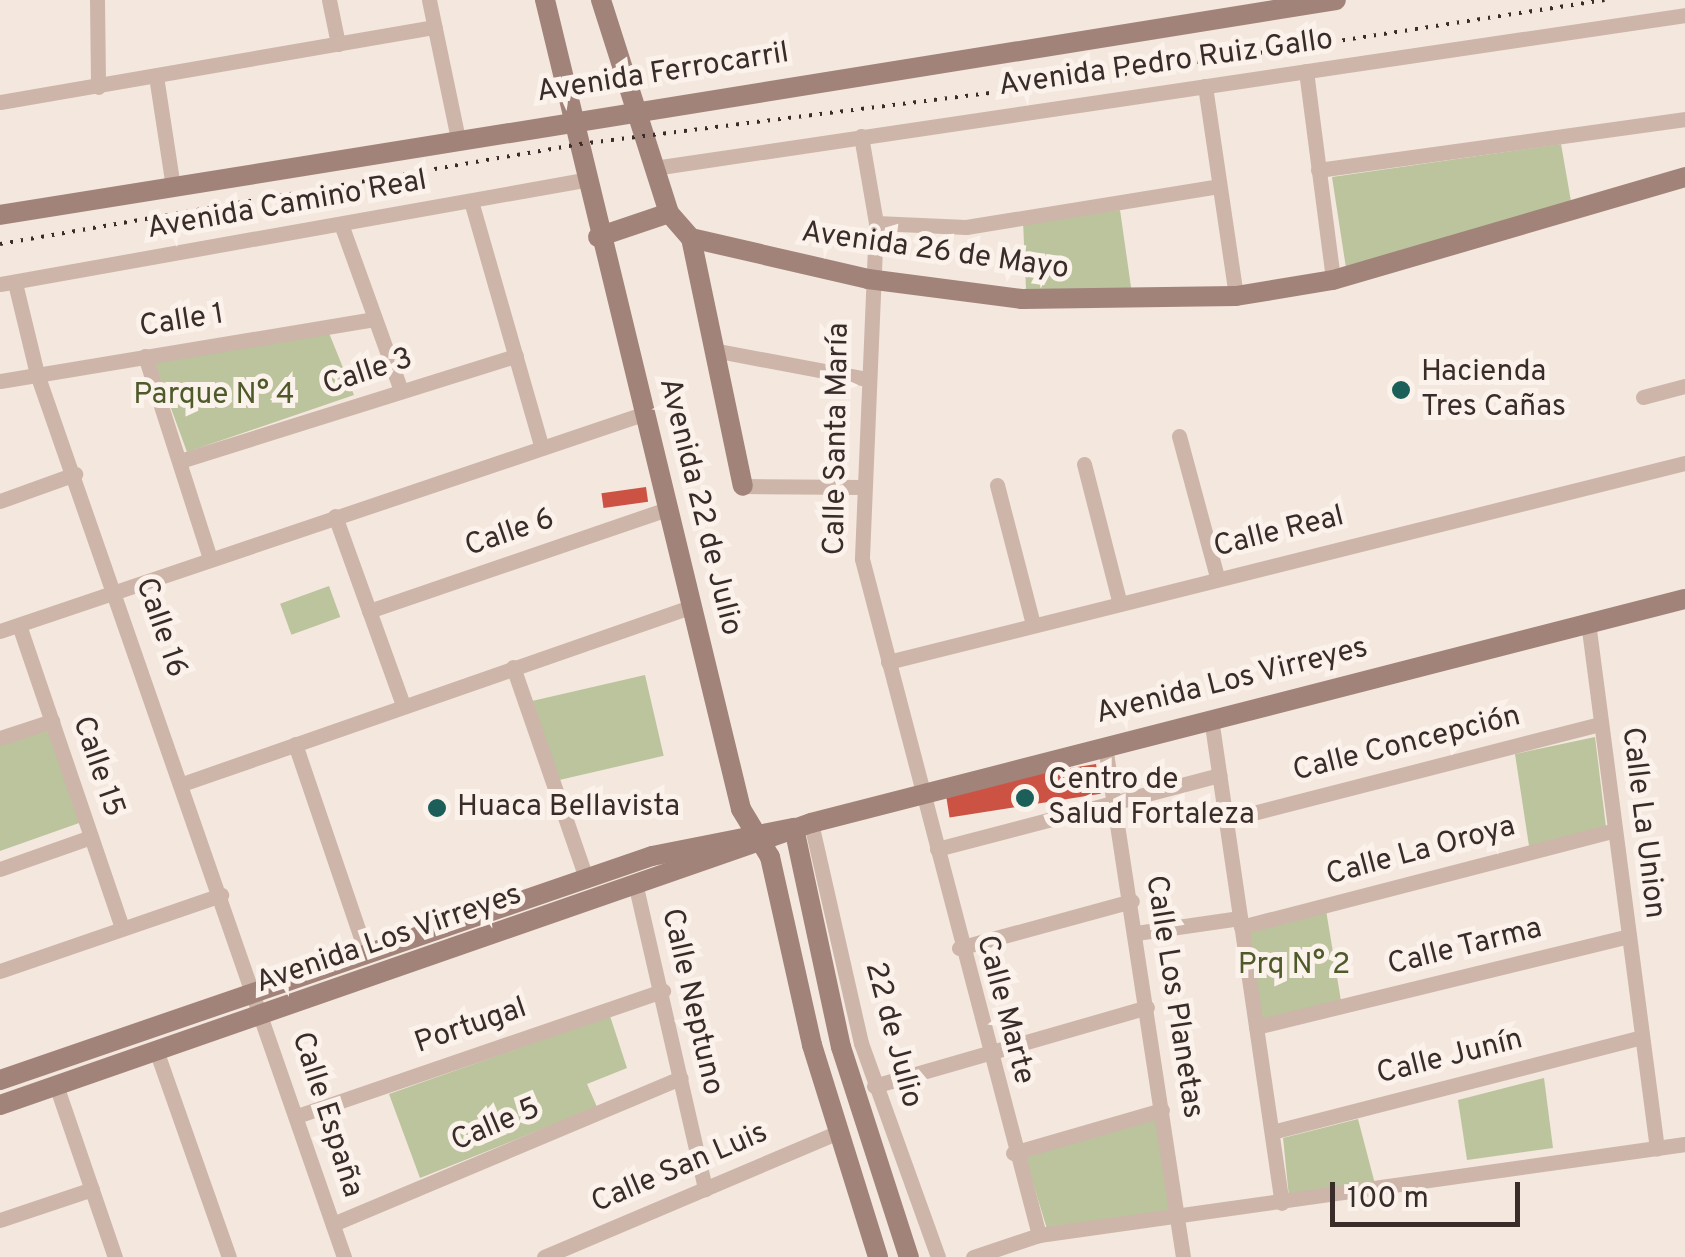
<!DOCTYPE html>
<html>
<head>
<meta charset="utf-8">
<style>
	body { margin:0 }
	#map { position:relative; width:1685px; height:1257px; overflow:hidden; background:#f4e7de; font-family:Overpass,sans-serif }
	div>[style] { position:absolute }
	.green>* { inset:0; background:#bcc49d; transform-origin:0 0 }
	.building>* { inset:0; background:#cc5344; transform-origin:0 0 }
	.street>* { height:15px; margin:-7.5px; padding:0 7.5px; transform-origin:7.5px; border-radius:7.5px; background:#cdb5a9 }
	.secondary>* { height:20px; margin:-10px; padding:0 10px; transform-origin:10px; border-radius:10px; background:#a1837a }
	.rail>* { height:4px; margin-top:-2px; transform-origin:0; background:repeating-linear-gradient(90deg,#3a2c29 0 2.5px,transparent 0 10.5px) }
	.dots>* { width:28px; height:28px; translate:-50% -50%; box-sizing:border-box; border:5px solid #fbf2eb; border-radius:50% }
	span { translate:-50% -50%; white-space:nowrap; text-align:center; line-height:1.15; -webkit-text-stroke:10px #fbf2eb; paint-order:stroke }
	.street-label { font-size:30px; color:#3a2c29 }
	.poi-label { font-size:30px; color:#3a2c29 }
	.left { translate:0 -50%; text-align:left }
	.park-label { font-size:30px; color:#4f5a2b }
	.scale { position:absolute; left:1330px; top:1182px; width:190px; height:45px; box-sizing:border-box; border:5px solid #3a2c29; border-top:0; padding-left:12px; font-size:30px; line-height:35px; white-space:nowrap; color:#3a2c29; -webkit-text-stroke:8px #fbf2eb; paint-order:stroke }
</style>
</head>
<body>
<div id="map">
	<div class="green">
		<i style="clip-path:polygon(1561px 144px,1572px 207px,1346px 268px,1332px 177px)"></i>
		<i style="clip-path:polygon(1120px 210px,1132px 294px,1026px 289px,1023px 221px)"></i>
		<i style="clip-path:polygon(329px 333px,354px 395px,187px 452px,154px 362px)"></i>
		<i style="left:329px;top:586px;width:33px;height:52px;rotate:70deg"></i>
		<i style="left:645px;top:675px;width:83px;height:116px;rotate:77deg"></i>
		<i style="clip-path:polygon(46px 726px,82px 822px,0 851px,0 743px)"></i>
		<i style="clip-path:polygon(1595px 737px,1606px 827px,1529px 846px,1515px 754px)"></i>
		<i style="clip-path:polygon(1326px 910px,1341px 1001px,1262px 1021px,1248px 930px)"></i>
		<i style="clip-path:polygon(610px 1016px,627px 1068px,587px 1084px,597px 1107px,420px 1178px,389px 1094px)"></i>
		<i style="clip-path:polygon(1544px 1078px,1553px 1148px,1467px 1160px,1458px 1100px)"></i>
		<i style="clip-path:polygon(1156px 1119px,1170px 1215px,1047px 1229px,1025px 1157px)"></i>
		<i style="clip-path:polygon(1358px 1119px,1375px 1184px,1289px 1197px,1283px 1138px)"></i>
	</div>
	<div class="building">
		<i style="left:646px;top:487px;width:15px;height:45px;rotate:82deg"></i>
		<i style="left:1096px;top:764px;width:30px;height:153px;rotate:81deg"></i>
	</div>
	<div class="street">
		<i style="left:97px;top:0;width:87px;rotate:89.3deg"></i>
		<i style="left:329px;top:0;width:45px;rotate:78.4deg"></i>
		<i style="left:429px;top:0;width:142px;rotate:78.2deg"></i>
		<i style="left:1306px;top:71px;width:211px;rotate:82.6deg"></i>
		<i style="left:156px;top:76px;width:112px;rotate:81.3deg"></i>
		<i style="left:1205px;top:86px;width:212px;rotate:81.6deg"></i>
		<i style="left:0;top:102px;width:441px;rotate:-9.8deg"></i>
		<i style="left:861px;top:136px;width:88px;rotate:80.2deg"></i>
		<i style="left:876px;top:223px;width:336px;rotate:92.4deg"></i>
		<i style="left:862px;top:559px;width:699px;rotate:75.33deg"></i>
		<i style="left:654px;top:168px;width:1042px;rotate:-8.44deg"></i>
		<i style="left:1318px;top:170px;width:371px;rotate:-7.9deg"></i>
		<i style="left:471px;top:201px;width:254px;rotate:74deg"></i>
		<i style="left:876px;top:223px;width:90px;rotate:2.5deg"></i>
		<i style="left:966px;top:227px;width:256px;rotate:-9.2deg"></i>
		<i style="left:341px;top:224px;width:177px;rotate:70.2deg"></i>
		<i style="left:15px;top:283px;width:94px;rotate:76.4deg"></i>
		<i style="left:37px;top:374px;width:935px;rotate:70.83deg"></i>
		<i style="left:0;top:284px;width:593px;rotate:-10.1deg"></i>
		<i style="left:713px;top:350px;width:156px;rotate:10.7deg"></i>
		<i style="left:145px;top:356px;width:213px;rotate:72.2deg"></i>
		<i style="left:0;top:381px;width:378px;rotate:-9.4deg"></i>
		<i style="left:1643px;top:397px;width:43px;rotate:-14.7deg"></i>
		<i style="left:1179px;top:436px;width:146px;rotate:74.9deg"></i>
		<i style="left:180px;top:461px;width:352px;rotate:-17.4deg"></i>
		<i style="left:1084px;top:464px;width:140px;rotate:75.6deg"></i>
		<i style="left:997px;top:485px;width:139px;rotate:75.5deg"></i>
		<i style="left:743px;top:486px;width:120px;rotate:0.5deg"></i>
		<i style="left:0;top:501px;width:80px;rotate:-19.8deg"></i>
		<i style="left:335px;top:516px;width:201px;rotate:70.2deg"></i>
		<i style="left:369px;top:611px;width:317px;rotate:-18.9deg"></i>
		<i style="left:1588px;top:622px;width:531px;rotate:82.54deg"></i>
		<i style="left:19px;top:625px;width:319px;rotate:71.2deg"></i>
		<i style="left:0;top:631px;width:682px;rotate:-18.65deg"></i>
		<i style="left:888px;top:662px;width:821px;rotate:-14.02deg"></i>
		<i style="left:513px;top:667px;width:223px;rotate:70.9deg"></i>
		<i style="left:1211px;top:718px;width:490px;rotate:81.7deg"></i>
		<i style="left:0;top:738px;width:55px;rotate:-18.1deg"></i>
		<i style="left:295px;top:744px;width:221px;rotate:71.2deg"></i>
		<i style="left:1105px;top:746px;width:517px;rotate:81.32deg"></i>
		<i style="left:185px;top:783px;width:538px;rotate:-19.21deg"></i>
		<i style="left:1226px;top:820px;width:387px;rotate:-14.4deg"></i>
		<i style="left:811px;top:823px;width:226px;rotate:77.2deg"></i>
		<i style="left:861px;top:1043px;width:227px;rotate:70.2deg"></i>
		<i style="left:937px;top:849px;width:292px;rotate:-14.7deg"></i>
		<i style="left:0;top:869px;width:96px;rotate:-19.4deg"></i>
		<i style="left:636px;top:887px;width:310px;rotate:77.1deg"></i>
		<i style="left:1241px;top:927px;width:386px;rotate:-14.5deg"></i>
		<i style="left:1136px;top:933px;width:105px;rotate:-8.2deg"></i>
		<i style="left:959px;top:948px;width:179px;rotate:-15.2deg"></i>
		<i style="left:0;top:971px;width:234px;rotate:-19deg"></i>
		<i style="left:1256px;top:1027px;width:384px;rotate:-13.7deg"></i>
		<i style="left:156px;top:1050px;width:219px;rotate:70.6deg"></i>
		<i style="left:56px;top:1085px;width:182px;rotate:71.1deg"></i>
		<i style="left:874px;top:1086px;width:284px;rotate:-16.1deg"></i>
		<i style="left:297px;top:1116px;width:387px;rotate:-18.9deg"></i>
		<i style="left:1272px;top:1132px;width:382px;rotate:-14.4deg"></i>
		<i style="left:1013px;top:1153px;width:155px;rotate:-16.1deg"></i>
		<i style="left:0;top:1220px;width:97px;rotate:-18.6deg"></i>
		<i style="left:333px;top:1224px;width:377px;rotate:-22.8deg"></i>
		<i style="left:544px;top:1257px;width:319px;rotate:-23deg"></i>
		<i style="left:973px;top:1257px;width:70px;rotate:-18.4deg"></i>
		<i style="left:1039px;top:1235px;width:652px;rotate:-8.02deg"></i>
	</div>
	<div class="secondary">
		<i style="left:545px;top:0;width:832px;rotate:76.38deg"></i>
		<i style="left:741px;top:809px;width:56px;rotate:58.9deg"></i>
		<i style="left:770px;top:857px;width:193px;rotate:77.4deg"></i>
		<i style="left:812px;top:1045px;width:222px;rotate:72.7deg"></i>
		<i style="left:601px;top:0;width:224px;rotate:72.3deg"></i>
		<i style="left:669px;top:213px;width:33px;rotate:49deg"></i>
		<i style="left:691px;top:238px;width:182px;rotate:13deg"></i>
		<i style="left:868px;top:279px;width:155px;rotate:7.4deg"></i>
		<i style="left:1022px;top:299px;width:214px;rotate:-0.8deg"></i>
		<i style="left:1236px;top:296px;width:98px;rotate:-9.4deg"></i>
		<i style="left:1333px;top:280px;width:367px;rotate:-16.3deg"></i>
		<i style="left:0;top:215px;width:1353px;rotate:-9.14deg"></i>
		<i style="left:598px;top:237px;width:75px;rotate:-18.7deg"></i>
		<i style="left:691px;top:238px;width:253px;rotate:78.2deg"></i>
		<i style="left:794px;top:828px;width:224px;rotate:77.9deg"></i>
		<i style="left:841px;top:1047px;width:221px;rotate:72.1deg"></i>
		<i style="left:0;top:1080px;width:689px;rotate:-18.96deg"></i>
		<i style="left:652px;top:856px;width:145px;rotate:-11.2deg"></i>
		<i style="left:0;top:1105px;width:859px;rotate:-19.17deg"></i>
		<i style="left:811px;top:823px;width:902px;rotate:-14.38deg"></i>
	</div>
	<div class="rail">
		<i style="left:0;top:244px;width:589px;rotate:-9.78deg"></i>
		<i style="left:580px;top:144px;width:476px;rotate:-7.1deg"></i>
		<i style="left:1052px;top:85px;width:559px;rotate:-8.75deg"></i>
	</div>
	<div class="dots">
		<i style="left:1401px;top:390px;background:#1c5e5a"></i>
		<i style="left:1025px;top:798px;background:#1c5e5a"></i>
		<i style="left:437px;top:808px;background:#1c5e5a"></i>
	</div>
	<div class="street-label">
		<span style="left:1166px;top:64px;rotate:-8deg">Avenida Pedro Ruiz Gallo</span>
		<span style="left:663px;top:74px;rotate:-9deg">Avenida Ferrocarril</span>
		<span style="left:287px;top:206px;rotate:-10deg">Avenida Camino Real</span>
		<span style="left:935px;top:252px;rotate:8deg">Avenida 26 de Mayo</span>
		<span style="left:182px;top:322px;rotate:-9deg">Calle 1</span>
		<span style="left:368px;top:373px;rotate:-18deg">Calle 3</span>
		<span style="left:838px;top:439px;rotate:-89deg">Calle Santa María</span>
		<span style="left:699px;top:507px;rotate:76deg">Avenida 22 de Julio</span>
		<span style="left:1279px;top:533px;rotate:-14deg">Calle Real</span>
		<span style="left:510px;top:534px;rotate:-19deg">Calle 6</span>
		<span style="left:160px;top:628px;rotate:71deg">Calle 16</span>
		<span style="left:1232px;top:682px;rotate:-14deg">Avenida Los Virreyes</span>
		<span style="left:1407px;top:745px;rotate:-14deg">Calle Concepción</span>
		<span style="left:97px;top:767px;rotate:71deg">Calle 15</span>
		<span style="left:1642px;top:823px;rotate:83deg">Calle La Union</span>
		<span style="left:1421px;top:852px;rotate:-15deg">Calle La Oroya</span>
		<span style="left:389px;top:940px;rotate:-19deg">Avenida Los Virreyes</span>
		<span style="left:1465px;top:948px;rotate:-14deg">Calle Tarma</span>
		<span style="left:1173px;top:997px;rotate:81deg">Calle Los Planetas</span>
		<span style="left:691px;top:1002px;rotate:77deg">Calle Neptuno</span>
		<span style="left:1004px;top:1010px;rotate:75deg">Calle Marte</span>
		<span style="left:471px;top:1027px;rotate:-19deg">Portugal</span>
		<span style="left:892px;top:1035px;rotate:75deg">22 de Julio</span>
		<span style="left:1450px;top:1058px;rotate:-14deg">Calle Junín</span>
		<span style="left:326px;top:1115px;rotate:72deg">Calle España</span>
		<span style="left:496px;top:1126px;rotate:-23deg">Calle 5</span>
		<span style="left:680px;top:1169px;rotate:-23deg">Calle San Luis</span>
	</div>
	<div class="poi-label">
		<span class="left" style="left:1421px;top:390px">Hacienda<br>Tres Cañas</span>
		<span class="left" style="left:1048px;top:798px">Centro de<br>Salud Fortaleza</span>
		<span class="left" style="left:457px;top:808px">Huaca Bellavista</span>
	</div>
	<div class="park-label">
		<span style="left:214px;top:396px">Parque N° 4</span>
		<span style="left:1294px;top:966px">Prq N° 2</span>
	</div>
	<div class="scale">100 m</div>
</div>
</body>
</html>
